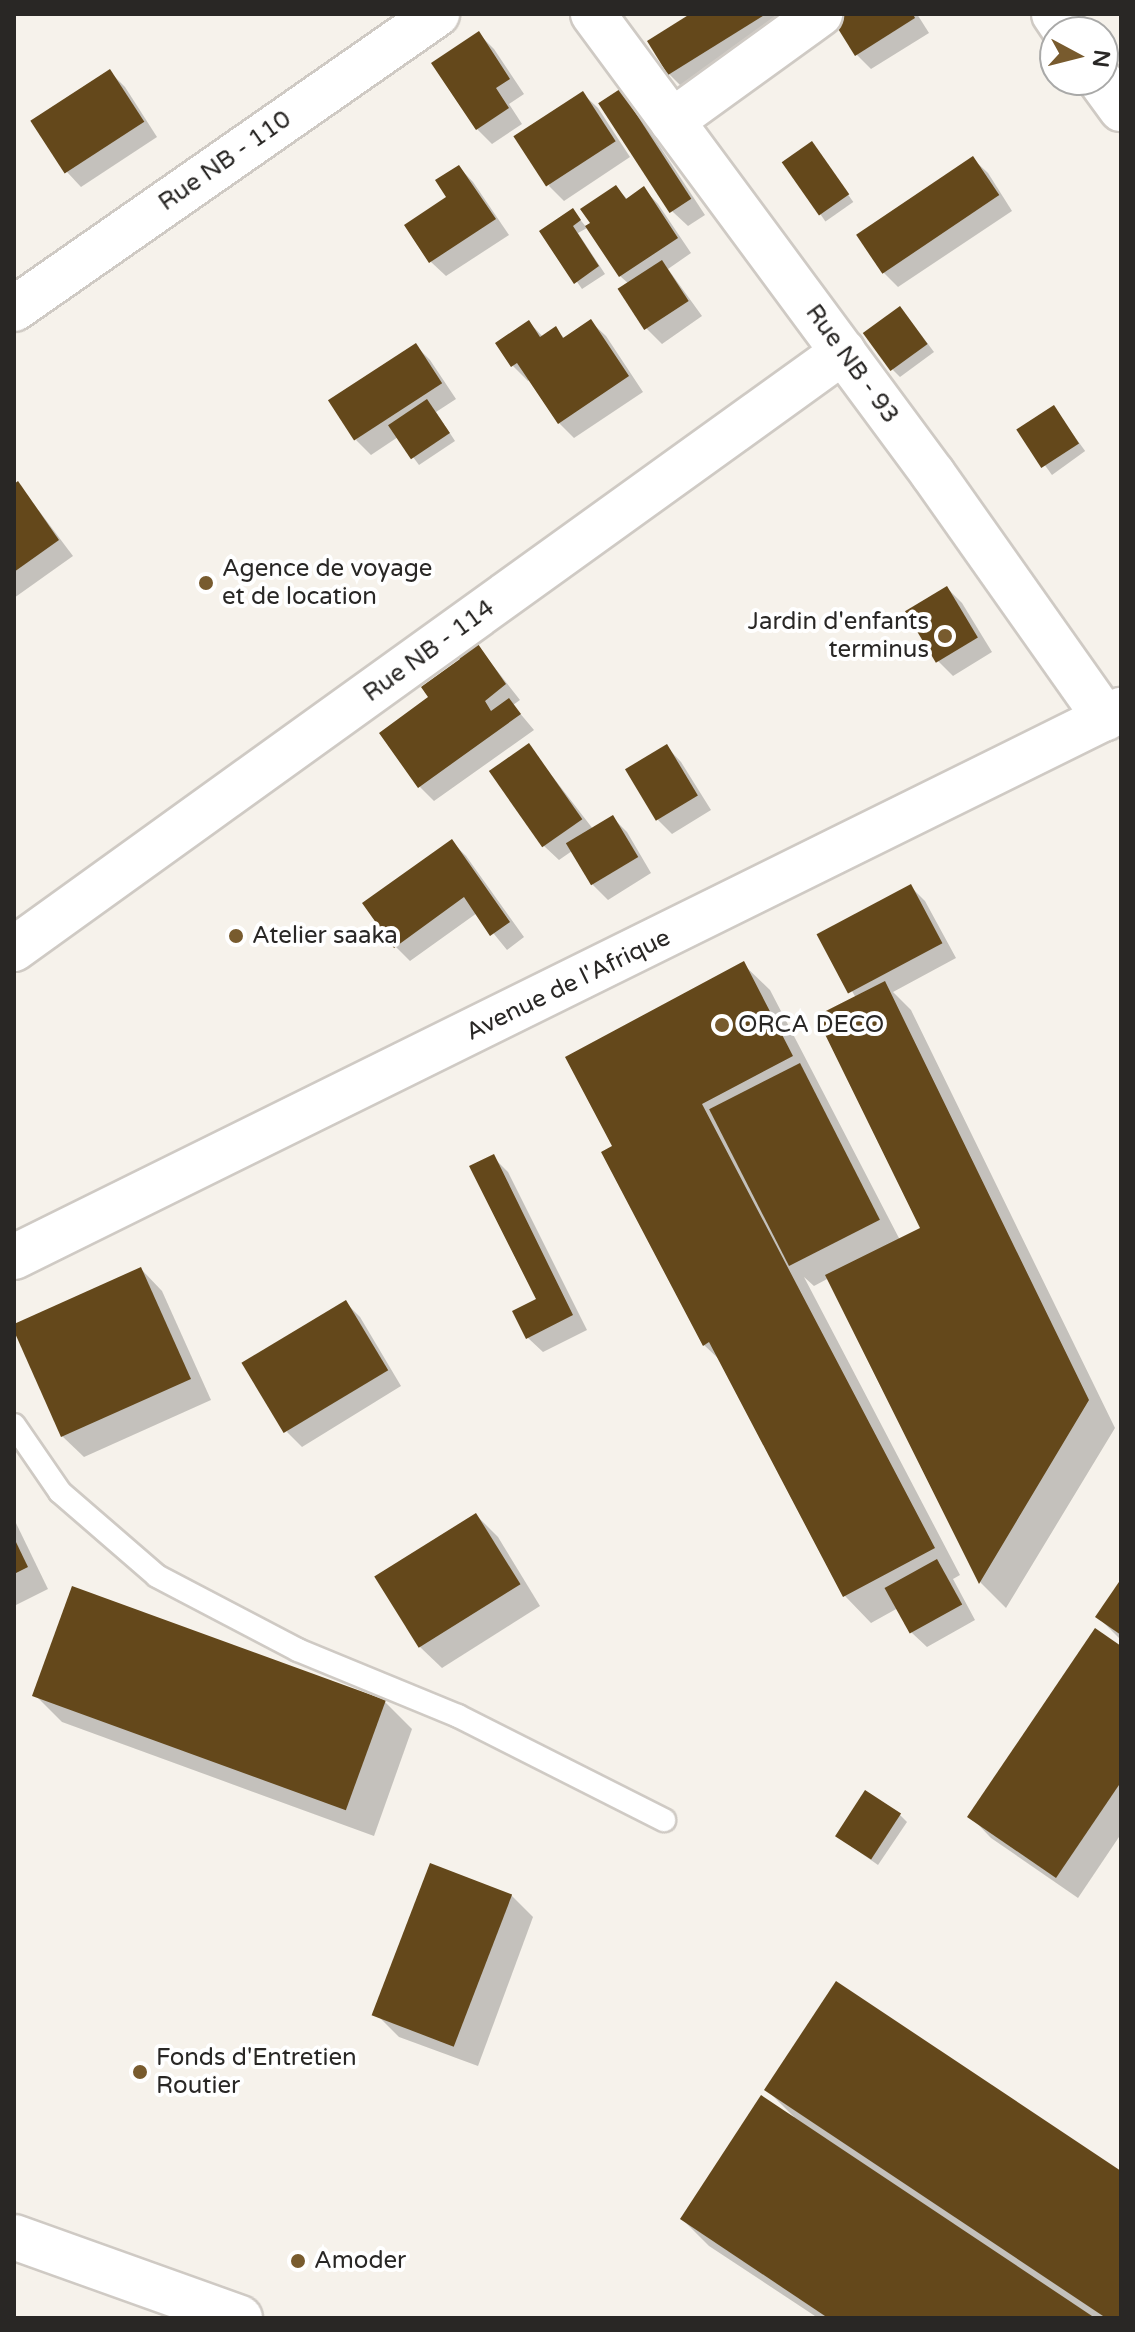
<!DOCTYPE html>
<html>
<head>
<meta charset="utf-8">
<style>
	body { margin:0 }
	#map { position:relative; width:1135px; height:2332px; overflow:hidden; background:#f6f2eb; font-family:"Varela Round",sans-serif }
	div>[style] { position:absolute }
	.shadow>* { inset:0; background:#0003; transform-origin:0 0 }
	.building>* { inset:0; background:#64481b; transform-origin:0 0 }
	.roads { filter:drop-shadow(2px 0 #cfcac4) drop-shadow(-2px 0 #cfcac4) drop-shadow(0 2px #cfcac4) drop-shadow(0 -2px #cfcac4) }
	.service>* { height:22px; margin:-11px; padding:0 11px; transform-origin:11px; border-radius:11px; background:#fff }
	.minor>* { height:44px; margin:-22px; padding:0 22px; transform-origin:22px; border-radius:22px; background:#fff }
	.tertiary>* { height:44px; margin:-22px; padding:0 22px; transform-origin:22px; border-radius:22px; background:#fff }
	.secondary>* { height:44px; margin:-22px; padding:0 22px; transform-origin:22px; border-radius:22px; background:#fff }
	.dots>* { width:22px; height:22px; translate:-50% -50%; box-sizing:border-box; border:4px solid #fff; border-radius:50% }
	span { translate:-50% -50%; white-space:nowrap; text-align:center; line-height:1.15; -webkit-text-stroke:8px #fff; paint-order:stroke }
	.street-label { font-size:24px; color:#292725 }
	.poi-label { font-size:24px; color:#292725 }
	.left { translate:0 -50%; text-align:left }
	.right { translate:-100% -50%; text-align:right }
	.frame { position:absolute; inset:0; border:16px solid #292725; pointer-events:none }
	.north { position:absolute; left:1039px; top:16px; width:80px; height:80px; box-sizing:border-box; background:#fff; border:2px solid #a9a9a8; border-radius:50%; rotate:97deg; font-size:22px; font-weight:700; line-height:32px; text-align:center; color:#292725 }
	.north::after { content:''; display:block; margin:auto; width:28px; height:36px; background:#785b2e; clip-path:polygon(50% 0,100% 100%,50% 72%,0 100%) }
</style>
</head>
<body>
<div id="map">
	<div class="shadow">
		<i style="clip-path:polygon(694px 14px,804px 14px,684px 89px,669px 74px)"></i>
		<i style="clip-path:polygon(844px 14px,917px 14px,929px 33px,871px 69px,856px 54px)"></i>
		<i style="clip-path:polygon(479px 34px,494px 49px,524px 94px,509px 104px,522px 124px,492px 144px,477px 129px)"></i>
		<i style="clip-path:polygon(110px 72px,125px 87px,157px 137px,81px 187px,67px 172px,34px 121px)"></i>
		<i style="clip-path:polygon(619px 92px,634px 107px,705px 215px,688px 226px,673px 212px,601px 104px)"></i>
		<i style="clip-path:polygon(583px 94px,598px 108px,630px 157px,564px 201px,549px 186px)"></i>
		<i style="left:812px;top:143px;width:72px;height:34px;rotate:55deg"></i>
		<i style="clip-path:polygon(973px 159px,988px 173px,1012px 211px,898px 287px,883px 272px)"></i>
		<i style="clip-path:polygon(459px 167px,473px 182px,509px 235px,446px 276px,431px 262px)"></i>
		<i style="clip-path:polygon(616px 187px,628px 200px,644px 189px,658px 204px,691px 253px,668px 269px,702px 316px,662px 344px,647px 329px,621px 290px,629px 284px,620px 276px)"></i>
		<i style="clip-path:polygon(573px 211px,587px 228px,578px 233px,605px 274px,582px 289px,542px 232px)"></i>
		<i style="clip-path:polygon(907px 316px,934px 352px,900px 377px,893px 370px)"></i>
		<i style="clip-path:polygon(529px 322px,543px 337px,556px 329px,565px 339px,591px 322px,606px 336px,643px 392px,574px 438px,559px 423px,530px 379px,528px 381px,513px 366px)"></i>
		<i style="clip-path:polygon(415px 345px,430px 360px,456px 399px,436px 412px,455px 441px,419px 465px,398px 437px,371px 455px,356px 440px)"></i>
		<i style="left:1054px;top:408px;width:53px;height:41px;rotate:54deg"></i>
		<i style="clip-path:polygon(18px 483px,73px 556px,14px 598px,14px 486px)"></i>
		<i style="clip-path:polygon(947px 588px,962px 603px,992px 652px,953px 676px,938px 661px,908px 612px)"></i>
		<i style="clip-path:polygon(470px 636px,520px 700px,513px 705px,534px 730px,434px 801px,419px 786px)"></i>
		<i style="clip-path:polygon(529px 746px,593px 829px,612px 817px,627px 832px,651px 873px,608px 900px,593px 885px,572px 851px,559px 860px,544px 846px)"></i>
		<i style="clip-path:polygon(667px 747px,681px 762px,711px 810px,672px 834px,658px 820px)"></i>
		<i style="clip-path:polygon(452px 842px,466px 856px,524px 937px,507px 950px,477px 913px,410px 961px,395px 946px)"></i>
		<i style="clip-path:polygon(910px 886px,925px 901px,956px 958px,893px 992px,911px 1010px,1115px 1428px,1006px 1608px,980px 1582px,829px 1278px,814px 1286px,804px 1277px,960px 1575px,953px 1579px,975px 1620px,927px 1647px,912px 1633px,898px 1608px,871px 1623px,845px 1596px,723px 1363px,704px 1345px,615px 1147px,743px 964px,770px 990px,900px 1240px,922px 1229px,856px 998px,820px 936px)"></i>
		<i style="clip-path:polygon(493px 1157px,508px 1172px,587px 1330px,543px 1352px,528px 1338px,538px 1300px)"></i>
		<i style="clip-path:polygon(141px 1269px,162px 1291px,211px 1400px,84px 1457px,62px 1436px,14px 1326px)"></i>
		<i style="clip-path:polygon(345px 1302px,360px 1317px,401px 1386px,302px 1447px,287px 1432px)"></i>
		<i style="clip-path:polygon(476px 1515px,498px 1537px,540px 1606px,442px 1668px,420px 1647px)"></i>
		<i style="clip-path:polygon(14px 1519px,48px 1589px,14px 1606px)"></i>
		<i style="clip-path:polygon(1121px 1583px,1121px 1640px,1098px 1617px)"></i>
		<i style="clip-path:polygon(1121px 1648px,1121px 1834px,1078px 1898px,991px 1838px,970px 1816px)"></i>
		<i style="clip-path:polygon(35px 1695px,385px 1702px,412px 1729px,374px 1836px,62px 1722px)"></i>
		<i style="clip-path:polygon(900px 1815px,907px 1822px,878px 1865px,838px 1837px)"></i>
		<i style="clip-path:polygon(511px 1895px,533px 1917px,478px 2066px,399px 2037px,377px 2015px)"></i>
		<i style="clip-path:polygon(767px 2090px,1121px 2174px,1121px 2318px,818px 2318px,709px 2246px,682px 2219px,794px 2117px)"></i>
	</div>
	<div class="building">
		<i style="clip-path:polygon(690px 14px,766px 14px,668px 75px,647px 41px)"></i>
		<i style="clip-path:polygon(841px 14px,913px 14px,915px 18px,855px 56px,832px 19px)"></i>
		<i style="clip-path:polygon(479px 31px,510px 79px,496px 88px,509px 108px,476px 130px,431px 63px)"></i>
		<i style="left:110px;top:69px;width:63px;height:95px;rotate:57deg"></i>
		<i style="left:620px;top:89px;width:131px;height:26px;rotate:57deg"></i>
		<i style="left:583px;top:91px;width:60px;height:83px;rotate:57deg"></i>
		<i style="left:812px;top:141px;width:65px;height:37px;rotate:55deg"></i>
		<i style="left:973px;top:156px;width:47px;height:141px;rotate:56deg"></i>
		<i style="clip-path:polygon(459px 165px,496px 219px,429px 263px,404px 225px,446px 197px,435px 180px)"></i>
		<i style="clip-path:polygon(616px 185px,626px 199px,644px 186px,678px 238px,619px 277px,585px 226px,590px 223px,580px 209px)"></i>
		<i style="clip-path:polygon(573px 208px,581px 220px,573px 226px,599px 266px,574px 284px,539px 231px)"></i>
		<i style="left:662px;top:260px;width:49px;height:53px;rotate:57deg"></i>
		<i style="left:900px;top:306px;width:47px;height:46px;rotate:54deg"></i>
		<i style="clip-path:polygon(591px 319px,629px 376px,558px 424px,517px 363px,511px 367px,495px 343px,529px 320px,540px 337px,556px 326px,563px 338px)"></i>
		<i style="left:416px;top:343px;width:48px;height:105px;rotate:57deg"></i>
		<i style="left:427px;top:399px;width:41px;height:47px;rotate:56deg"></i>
		<i style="left:1054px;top:405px;width:46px;height:45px;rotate:57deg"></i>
		<i style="clip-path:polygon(18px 481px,59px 540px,14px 572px,14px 484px)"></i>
		<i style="left:947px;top:586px;width:60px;height:49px;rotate:59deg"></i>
		<i style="clip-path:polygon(471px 634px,506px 684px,485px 701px,491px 711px,509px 698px,521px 714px,418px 788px,379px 733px,428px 697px,421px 687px,460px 659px,452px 648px)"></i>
		<i style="left:529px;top:743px;width:93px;height:49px;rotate:55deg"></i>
		<i style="left:667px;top:744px;width:60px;height:49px;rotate:59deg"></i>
		<i style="left:613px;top:815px;width:49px;height:55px;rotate:59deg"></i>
		<i style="clip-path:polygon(452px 839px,510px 922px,490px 936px,464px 897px,394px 948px,362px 903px)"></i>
		<i style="left:911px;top:884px;width:67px;height:107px;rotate:62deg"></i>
		<i style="clip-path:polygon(744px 961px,793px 1056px,702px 1104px,935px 1548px,843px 1597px,709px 1342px,703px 1346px,601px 1152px,612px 1146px,565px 1057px)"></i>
		<i style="clip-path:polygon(885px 981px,1089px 1400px,979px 1584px,825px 1275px,920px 1228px,816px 1016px)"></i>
		<i style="left:800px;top:1063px;width:176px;height:102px;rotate:63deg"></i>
		<i style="clip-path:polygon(494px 1154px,573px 1315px,526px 1339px,512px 1311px,536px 1299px,469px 1166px)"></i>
		<i style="clip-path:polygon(141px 1267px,191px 1379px,61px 1437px,14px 1331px,14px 1324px)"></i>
		<i style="left:346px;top:1300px;width:82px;height:122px;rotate:59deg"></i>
		<i style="left:476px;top:1513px;width:84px;height:120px;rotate:58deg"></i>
		<i style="clip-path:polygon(14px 1538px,28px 1567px,14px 1574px)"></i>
		<i style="left:937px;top:1559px;width:52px;height:60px;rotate:61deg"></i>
		<i style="clip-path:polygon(1121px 1579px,1121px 1635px,1095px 1617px)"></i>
		<i style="left:72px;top:1586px;width:334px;height:117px;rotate:20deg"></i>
		<i style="clip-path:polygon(1095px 1628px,1121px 1646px,1121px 1782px,1056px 1878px,967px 1817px)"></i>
		<i style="left:865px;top:1790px;width:43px;height:55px;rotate:33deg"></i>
		<i style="left:430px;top:1863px;width:88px;height:163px;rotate:21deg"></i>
		<i style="clip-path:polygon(836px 1981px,1121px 2171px,1121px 2318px,1106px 2318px,764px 2090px)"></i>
		<i style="clip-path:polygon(761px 2095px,1095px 2318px,828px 2318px,680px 2219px)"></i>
	</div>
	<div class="roads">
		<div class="service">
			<i style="left:14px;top:1425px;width:81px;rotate:55.5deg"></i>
			<i style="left:60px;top:1492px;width:128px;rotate:40.9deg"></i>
			<i style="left:157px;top:1576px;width:159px;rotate:27.7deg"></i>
			<i style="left:298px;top:1650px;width:173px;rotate:22.4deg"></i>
			<i style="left:458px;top:1716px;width:231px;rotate:26.8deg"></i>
		</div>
		<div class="minor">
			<i style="left:593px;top:14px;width:572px;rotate:53.53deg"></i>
			<i style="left:933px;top:474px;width:299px;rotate:54.8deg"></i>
			<i style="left:1054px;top:14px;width:22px;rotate:56deg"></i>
			<i style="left:1100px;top:80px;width:36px;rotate:54deg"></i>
			<i style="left:672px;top:121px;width:183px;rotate:-35.9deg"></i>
			<i style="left:14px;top:309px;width:516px;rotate:-34.89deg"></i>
			<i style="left:14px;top:949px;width:1022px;rotate:-35.76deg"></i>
		</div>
		<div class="tertiary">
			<i style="left:14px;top:2237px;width:240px;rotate:19.7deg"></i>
		</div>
		<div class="secondary">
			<i style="left:14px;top:1257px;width:1235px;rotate:-26.3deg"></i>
		</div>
	</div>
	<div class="dots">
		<i style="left:206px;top:583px;background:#785b2e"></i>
		<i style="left:945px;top:636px;background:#785b2e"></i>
		<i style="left:236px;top:936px;background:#785b2e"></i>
		<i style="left:722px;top:1025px;background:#785b2e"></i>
		<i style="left:140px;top:2072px;background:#785b2e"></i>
		<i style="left:298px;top:2261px;background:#785b2e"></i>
	</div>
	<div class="street-label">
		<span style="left:225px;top:161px;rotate:-35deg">Rue NB - 110</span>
		<span style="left:852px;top:364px;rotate:54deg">Rue NB - 93</span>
		<span style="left:429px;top:651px;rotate:-36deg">Rue NB - 114</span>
		<span style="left:568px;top:985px;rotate:-26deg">Avenue de l'Afrique</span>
	</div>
	<div class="poi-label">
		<span class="left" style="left:222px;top:583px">Agence de voyage<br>et de location</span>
		<span class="right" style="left:929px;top:636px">Jardin d'enfants<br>terminus</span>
		<span class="left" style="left:252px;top:936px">Atelier saaka</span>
		<span class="left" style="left:738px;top:1025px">ORCA DECO</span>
		<span class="left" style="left:156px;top:2072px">Fonds d'Entretien<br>Routier</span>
		<span class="left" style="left:314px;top:2261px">Amoder</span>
	</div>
	<div class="frame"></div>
	<div class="north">N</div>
</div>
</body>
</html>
